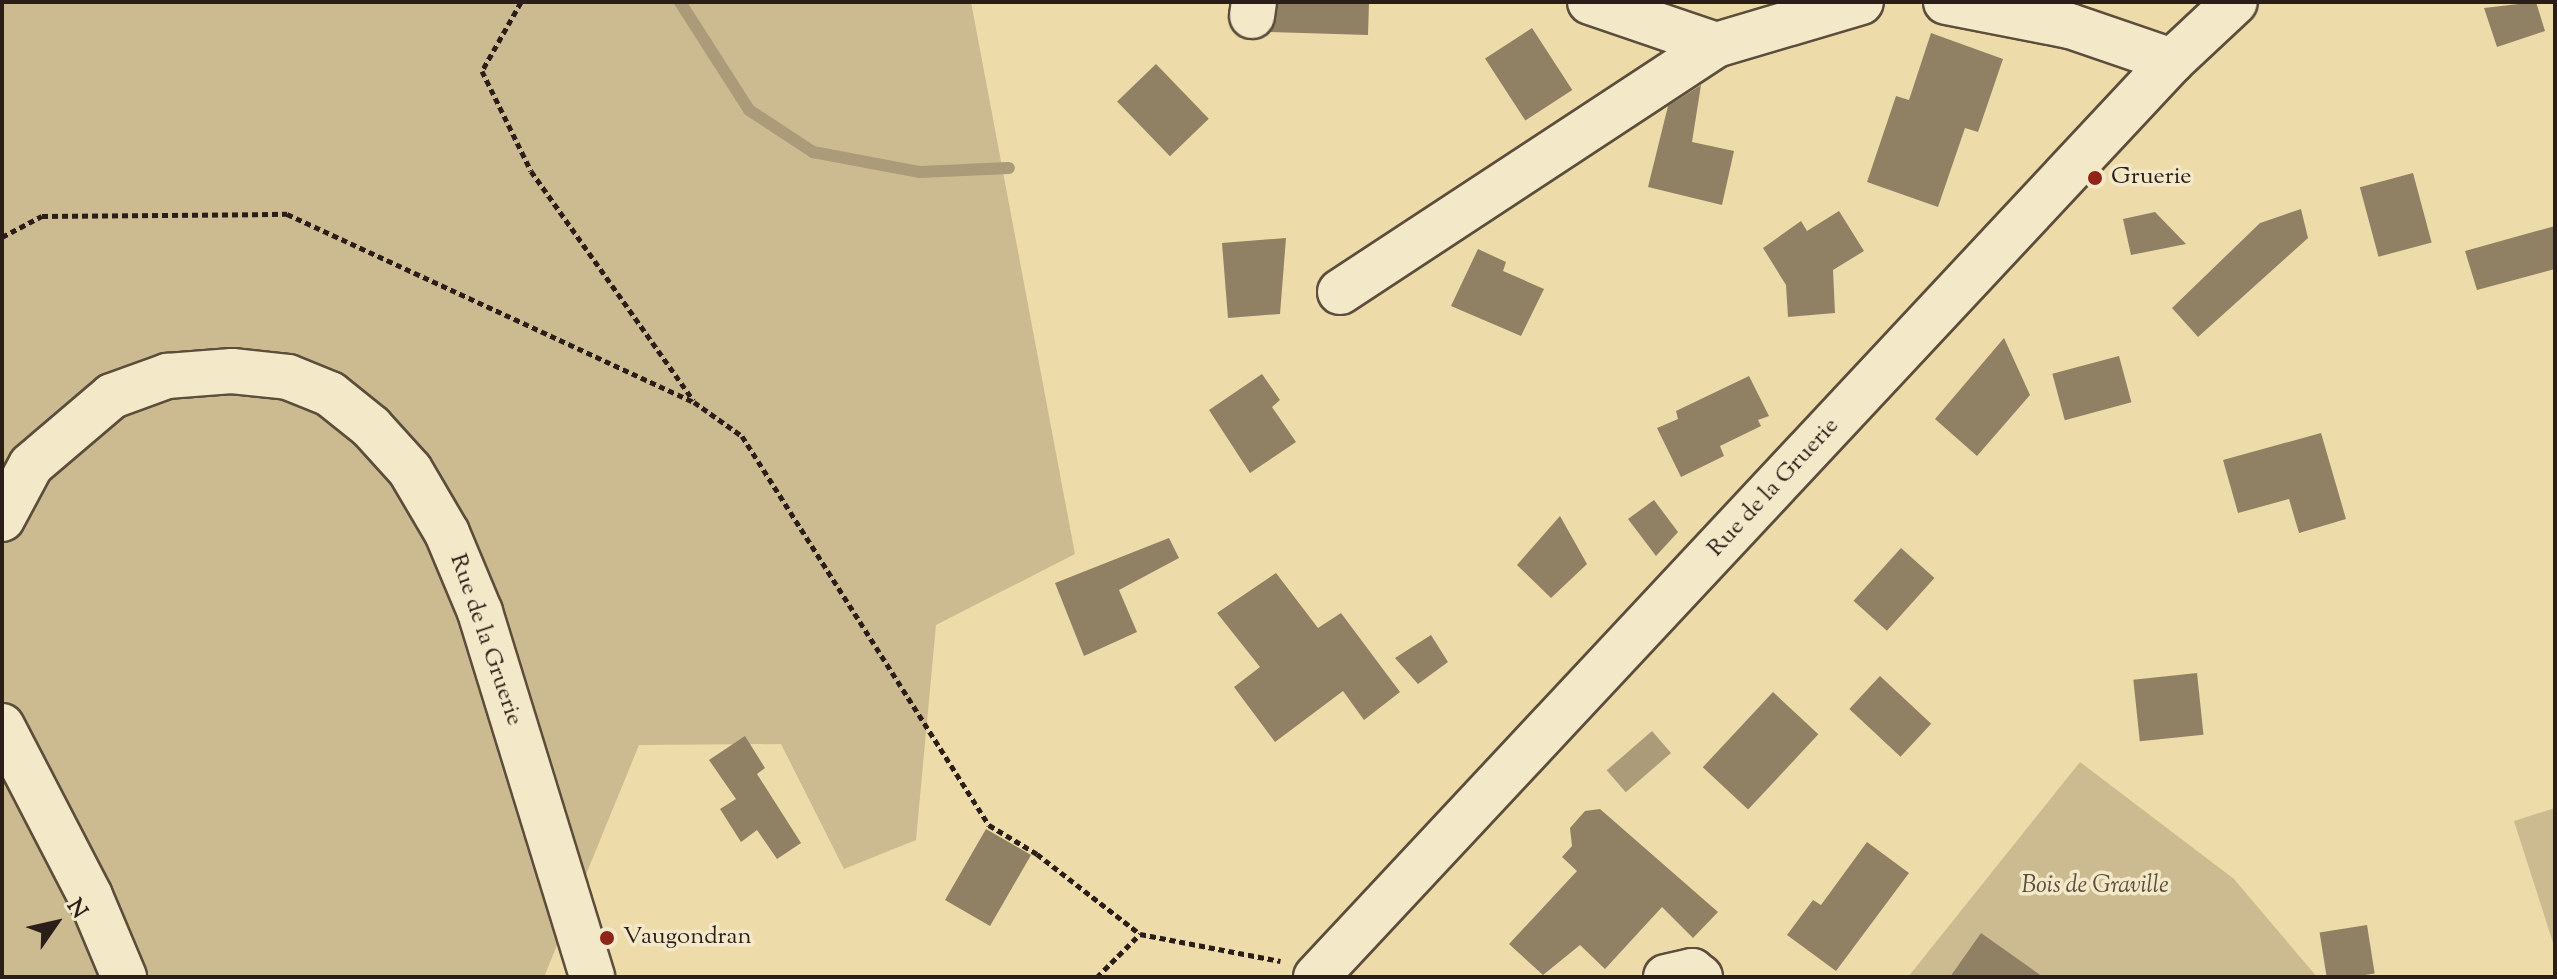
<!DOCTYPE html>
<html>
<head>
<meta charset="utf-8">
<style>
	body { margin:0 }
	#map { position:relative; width:2557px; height:979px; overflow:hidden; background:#eddbaa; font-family:"Sorts Mill Goudy",serif }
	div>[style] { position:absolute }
	.green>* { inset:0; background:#ccbb91 }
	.water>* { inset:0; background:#ab9b78; transform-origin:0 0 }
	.stream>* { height:12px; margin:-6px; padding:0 6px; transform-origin:6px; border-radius:6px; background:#ab9b78 }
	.building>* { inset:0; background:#908064; transform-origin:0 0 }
	.path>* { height:5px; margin-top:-2.5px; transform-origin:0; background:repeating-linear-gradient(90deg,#2b1e18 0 6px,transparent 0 10px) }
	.roads { filter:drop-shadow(2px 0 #5c4d3c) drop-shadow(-2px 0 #5c4d3c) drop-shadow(0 2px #5c4d3c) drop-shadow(0 -2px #5c4d3c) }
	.minor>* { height:44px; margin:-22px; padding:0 22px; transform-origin:22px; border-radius:22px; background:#f3e8c8 }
	.dots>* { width:22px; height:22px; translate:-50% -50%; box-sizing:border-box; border:4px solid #f3e8c8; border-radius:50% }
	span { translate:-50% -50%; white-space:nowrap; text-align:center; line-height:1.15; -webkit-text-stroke:7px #f3e8c8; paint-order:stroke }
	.poi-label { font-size:24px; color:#2b1e18 }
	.left { translate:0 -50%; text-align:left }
	.street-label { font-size:24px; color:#2b1e18 }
	.park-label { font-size:24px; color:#5b4d3c; font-style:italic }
	.frame { position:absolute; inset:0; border:4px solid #2b1e18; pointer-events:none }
	.north { position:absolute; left:16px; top:883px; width:80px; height:80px; -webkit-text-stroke:6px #f3e8c8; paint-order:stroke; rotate:56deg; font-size:22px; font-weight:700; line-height:32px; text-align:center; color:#2b1e18 }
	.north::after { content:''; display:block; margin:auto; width:28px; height:36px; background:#2b1e18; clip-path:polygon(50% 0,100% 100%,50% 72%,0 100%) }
</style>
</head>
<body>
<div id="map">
	<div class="green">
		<i style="clip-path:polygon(2px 2px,971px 2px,1075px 554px,936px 625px,916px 840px,844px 869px,781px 744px,639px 745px,544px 977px,2px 977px)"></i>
		<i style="clip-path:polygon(2080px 762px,2234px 879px,2317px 977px,1908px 977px)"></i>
		<i style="clip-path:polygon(2555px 808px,2555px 949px,2514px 821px)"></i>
	</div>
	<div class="water">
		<i style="left:1652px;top:731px;width:29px;height:60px;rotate:49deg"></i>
	</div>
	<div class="stream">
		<i style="left:680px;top:2px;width:128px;rotate:57.4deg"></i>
		<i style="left:749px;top:110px;width:77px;rotate:33.3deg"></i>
		<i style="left:813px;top:152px;width:109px;rotate:10.6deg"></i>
		<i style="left:920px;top:172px;width:89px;rotate:-2.6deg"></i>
	</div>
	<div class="building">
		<i style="clip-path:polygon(1278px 2px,1369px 2px,1368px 35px,1270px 32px)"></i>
		<i style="clip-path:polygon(2536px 2px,2545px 31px,2497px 47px,2484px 8px)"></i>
		<i style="left:1532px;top:28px;width:74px;height:56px;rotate:57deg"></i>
		<i style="clip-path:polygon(1931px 33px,2003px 59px,1978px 132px,1965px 128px,1938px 207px,1867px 182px,1896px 96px,1909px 100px)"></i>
		<i style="left:1156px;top:64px;width:76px;height:54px;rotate:46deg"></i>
		<i style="clip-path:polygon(1701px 85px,1692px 142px,1734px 151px,1722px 205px,1648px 187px,1668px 106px)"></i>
		<i style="left:2413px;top:173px;width:72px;height:55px;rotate:75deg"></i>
		<i style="clip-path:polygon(2301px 209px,2308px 238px,2198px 337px,2172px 308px,2260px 223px)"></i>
		<i style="clip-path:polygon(1839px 211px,1864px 251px,1833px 270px,1835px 313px,1788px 317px,1786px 285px,1763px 248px,1801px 221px,1807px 231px)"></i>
		<i style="clip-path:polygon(2155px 212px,2186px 244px,2131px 255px,2123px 219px)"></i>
		<i style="clip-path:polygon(2555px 226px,2555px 269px,2477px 290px,2465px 251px)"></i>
		<i style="clip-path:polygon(1286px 238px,1280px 314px,1228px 318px,1222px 243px)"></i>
		<i style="clip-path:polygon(1478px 249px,1506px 262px,1503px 271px,1544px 289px,1521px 336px,1451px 306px)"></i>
		<i style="clip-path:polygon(2004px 338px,2030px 395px,1977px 456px,1935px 419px)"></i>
		<i style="left:2119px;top:356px;width:48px;height:69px;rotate:75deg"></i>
		<i style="clip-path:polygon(1262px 374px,1280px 400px,1272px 407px,1296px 442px,1250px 473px,1209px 410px)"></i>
		<i style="clip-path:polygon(1749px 376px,1769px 416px,1758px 420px,1761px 426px,1720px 446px,1724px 456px,1681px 477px,1657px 428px,1678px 419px,1676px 411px)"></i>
		<i style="clip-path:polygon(2321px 433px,2346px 519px,2299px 533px,2289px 499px,2238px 513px,2223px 460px)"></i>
		<i style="clip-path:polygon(1654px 500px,1678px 532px,1656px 556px,1628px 519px)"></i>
		<i style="clip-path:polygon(1560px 516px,1587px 564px,1551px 598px,1517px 565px)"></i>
		<i style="clip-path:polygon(1169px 538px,1179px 558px,1119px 590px,1137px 632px,1084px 656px,1055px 583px)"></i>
		<i style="left:1901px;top:548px;width:45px;height:71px;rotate:42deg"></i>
		<i style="clip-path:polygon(1276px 573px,1318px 628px,1341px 613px,1400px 692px,1364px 720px,1343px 691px,1275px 742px,1234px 687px,1260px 667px,1217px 613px)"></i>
		<i style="clip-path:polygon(1431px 635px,1448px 662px,1418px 684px,1395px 658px)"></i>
		<i style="left:2197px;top:673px;width:62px;height:64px;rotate:84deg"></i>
		<i style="left:1880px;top:676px;width:70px;height:45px;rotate:43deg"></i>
		<i style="left:1773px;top:692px;width:62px;height:103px;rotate:43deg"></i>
		<i style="clip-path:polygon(745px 736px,765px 768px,757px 774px,801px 843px,777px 859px,757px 830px,741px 842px,720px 809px,736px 799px,709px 760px)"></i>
		<i style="clip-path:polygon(1600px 809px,1718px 912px,1693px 938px,1662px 907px,1605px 969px,1580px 945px,1543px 975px,1509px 944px,1577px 871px,1562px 857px,1572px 846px,1570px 828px,1585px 811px)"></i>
		<i style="left:986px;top:829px;width:52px;height:82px;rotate:30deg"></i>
		<i style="clip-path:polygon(1867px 842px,1909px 873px,1836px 971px,1787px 935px,1813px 900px,1821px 905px)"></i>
		<i style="left:2367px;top:925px;width:49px;height:48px;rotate:81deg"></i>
		<i style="clip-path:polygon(1981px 933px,2043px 977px,1950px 977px)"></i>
	</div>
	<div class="path">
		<i style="left:521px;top:2px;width:79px;rotate:119.5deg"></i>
		<i style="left:482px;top:71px;width:111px;rotate:63.9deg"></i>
		<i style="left:531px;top:171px;width:281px;rotate:54.7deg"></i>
		<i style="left:2px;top:237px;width:45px;rotate:-27.7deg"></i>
		<i style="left:42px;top:216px;width:245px;rotate:-0.5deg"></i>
		<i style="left:287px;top:214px;width:448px;rotate:24.8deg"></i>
		<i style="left:694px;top:402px;width:59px;rotate:35.3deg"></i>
		<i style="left:742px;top:436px;width:461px;rotate:57.6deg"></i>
		<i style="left:989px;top:825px;width:56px;rotate:31.1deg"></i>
		<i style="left:1037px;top:854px;width:130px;rotate:37.8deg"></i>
		<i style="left:1140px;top:934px;width:143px;rotate:10.9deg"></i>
		<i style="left:1097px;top:977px;width:61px;rotate:-45deg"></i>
	</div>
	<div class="roads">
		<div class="minor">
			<i style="left:1590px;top:2px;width:133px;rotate:18.8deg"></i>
			<i style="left:1946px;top:2px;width:126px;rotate:11deg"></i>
			<i style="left:2070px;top:26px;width:108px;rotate:18.9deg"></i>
			<i style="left:1252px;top:16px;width:14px;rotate:-82deg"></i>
			<i style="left:1340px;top:292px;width:450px;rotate:-33.3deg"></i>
			<i style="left:1716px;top:45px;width:151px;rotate:-16.5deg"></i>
			<i style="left:2px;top:519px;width:61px;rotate:-61.8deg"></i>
			<i style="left:31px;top:465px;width:106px;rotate:-40.4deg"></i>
			<i style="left:112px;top:396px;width:59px;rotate:-20deg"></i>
			<i style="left:167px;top:376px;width:65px;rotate:-4.4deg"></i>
			<i style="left:232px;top:371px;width:56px;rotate:6.1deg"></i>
			<i style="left:288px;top:377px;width:45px;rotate:22deg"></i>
			<i style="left:330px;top:394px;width:53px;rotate:38.8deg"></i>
			<i style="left:371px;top:427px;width:58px;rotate:47.8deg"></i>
			<i style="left:410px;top:470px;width:73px;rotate:59.6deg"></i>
			<i style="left:447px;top:533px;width:86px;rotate:67.3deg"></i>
			<i style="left:480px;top:612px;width:382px;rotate:72.9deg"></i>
			<i style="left:2px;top:726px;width:191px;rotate:62.6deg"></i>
			<i style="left:90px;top:896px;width:88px;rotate:67.2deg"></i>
			<i style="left:1316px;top:977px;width:1254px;rotate:-46.94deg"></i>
			<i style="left:2172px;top:61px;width:86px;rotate:-43.1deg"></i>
			<i style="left:1666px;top:977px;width:27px;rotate:-13deg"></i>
			<i style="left:1692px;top:971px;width:10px;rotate:37deg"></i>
		</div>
	</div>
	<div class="dots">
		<i style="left:2095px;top:178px;background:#8f2418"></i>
		<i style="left:607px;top:938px;background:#8f2418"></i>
	</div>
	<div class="poi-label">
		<span class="left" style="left:2111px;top:178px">Gruerie</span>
		<span class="left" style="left:623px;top:938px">Vaugondran</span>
	</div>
	<div class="street-label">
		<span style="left:1774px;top:488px;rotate:-47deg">Rue de la Gruerie</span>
		<span style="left:485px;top:640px;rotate:71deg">Rue de la Gruerie</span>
	</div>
	<div class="park-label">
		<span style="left:2095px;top:887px">Bois de Graville</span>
	</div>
	<div class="frame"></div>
	<div class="north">N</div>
</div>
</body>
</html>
